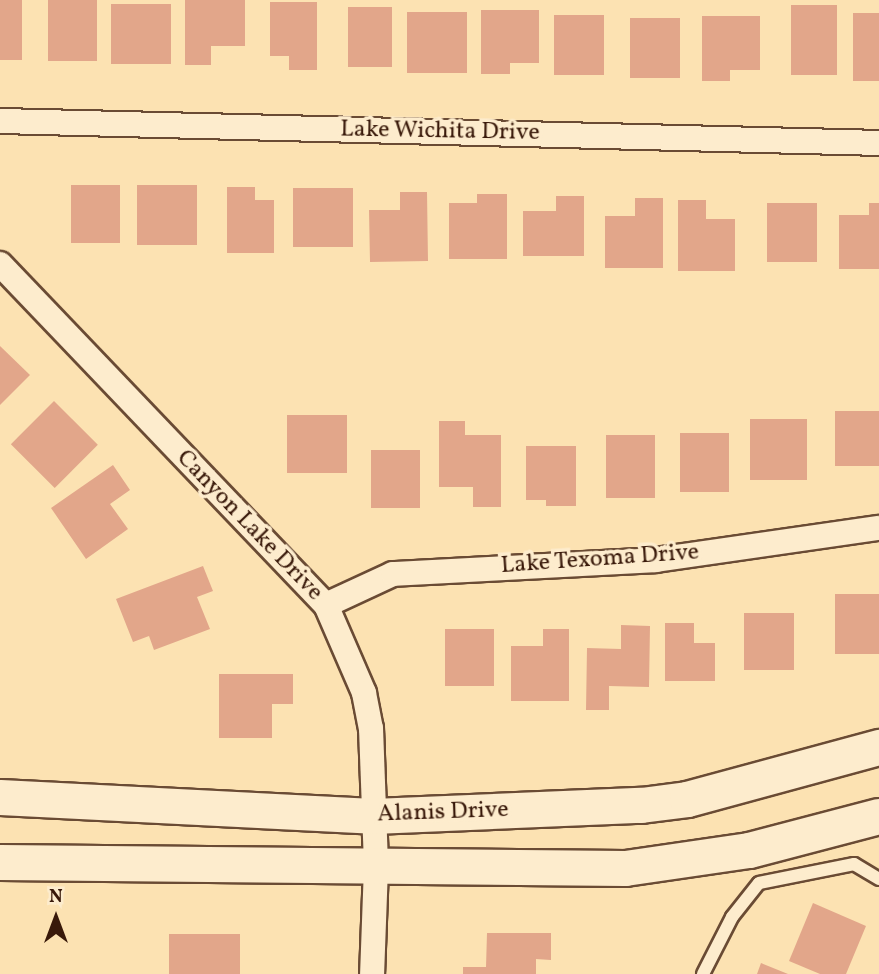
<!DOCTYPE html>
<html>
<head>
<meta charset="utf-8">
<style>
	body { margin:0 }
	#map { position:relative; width:879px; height:974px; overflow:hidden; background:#fce2b2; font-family:Vollkorn,serif }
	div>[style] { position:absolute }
	.building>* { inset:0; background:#e2a68a; transform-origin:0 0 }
	.roads { filter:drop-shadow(2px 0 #6a4b34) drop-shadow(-2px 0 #6a4b34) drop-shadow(0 2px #6a4b34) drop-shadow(0 -2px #6a4b34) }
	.service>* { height:12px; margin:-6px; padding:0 6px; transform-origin:6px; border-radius:6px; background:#fdeccd }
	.minor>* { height:24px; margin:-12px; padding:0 12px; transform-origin:12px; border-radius:12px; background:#fdeccd }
	.secondary>* { height:35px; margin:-17.5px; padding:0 17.5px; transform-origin:17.5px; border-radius:17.5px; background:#fdeccd }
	span { translate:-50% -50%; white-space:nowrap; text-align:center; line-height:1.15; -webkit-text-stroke:7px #fdeccd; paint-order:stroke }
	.street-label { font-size:24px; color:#39190a }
	.north { position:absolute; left:21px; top:883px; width:70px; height:70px; -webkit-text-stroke:5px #fdeccd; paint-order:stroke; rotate:0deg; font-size:19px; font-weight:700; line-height:28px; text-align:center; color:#39190a }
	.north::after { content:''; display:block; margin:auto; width:24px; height:32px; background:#39190a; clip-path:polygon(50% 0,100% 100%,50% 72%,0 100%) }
</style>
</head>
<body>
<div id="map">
	<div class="building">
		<i style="left:0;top:0;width:22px;height:60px"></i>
		<i style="left:48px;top:0;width:49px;height:61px"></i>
		<i style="clip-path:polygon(185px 0,245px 0,245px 46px,211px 46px,211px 65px,185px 65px)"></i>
		<i style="clip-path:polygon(270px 2px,317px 2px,317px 70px,289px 70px,289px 56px,270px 56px)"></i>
		<i style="left:111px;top:4px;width:60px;height:60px"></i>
		<i style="left:791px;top:5px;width:46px;height:70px"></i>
		<i style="left:348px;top:7px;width:44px;height:60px"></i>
		<i style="clip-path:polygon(481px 10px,539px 10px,539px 63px,510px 63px,510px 74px,481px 74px)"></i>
		<i style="left:407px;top:12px;width:60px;height:61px"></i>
		<i style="left:853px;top:13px;width:26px;height:68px"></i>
		<i style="left:554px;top:15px;width:50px;height:60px"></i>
		<i style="clip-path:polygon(702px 16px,760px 16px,760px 70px,730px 70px,730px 81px,702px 81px)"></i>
		<i style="left:630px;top:18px;width:50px;height:60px"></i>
		<i style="left:71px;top:185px;width:49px;height:58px"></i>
		<i style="left:137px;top:185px;width:60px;height:60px"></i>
		<i style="clip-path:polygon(227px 187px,255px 187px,255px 200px,274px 200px,274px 253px,227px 253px)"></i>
		<i style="left:293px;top:188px;width:60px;height:59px"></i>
		<i style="clip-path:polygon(400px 192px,427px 192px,428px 261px,370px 262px,369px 210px,400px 210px)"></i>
		<i style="clip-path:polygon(477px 194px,507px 194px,507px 259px,449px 259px,449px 203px,477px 203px)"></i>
		<i style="clip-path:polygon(556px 196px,584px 196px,584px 256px,523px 256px,523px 211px,556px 211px)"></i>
		<i style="clip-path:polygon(635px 198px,663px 198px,663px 268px,605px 268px,605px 216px,635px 216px)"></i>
		<i style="clip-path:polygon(678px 200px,706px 200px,706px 219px,735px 219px,735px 271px,678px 271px)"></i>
		<i style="left:767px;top:203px;width:50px;height:59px"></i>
		<i style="clip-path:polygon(869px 203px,879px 203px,879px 269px,839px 269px,839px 215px,869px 215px)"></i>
		<i style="clip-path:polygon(0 346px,30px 375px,0 405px)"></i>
		<i style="left:54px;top:401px;width:62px;height:61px;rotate:45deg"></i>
		<i style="left:835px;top:411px;width:44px;height:55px"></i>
		<i style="left:287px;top:415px;width:60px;height:58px"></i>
		<i style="left:750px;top:419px;width:57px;height:61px"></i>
		<i style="clip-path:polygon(439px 421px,465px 421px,465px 435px,501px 435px,501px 507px,473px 507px,473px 487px,439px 487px)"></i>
		<i style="left:680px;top:433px;width:49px;height:59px"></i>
		<i style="left:606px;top:435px;width:49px;height:63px"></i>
		<i style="clip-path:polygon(526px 446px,576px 446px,576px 506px,546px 506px,546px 500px,526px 500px)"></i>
		<i style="left:371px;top:450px;width:49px;height:58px"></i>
		<i style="clip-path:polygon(113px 465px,130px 490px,110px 504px,128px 529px,86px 559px,51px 508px)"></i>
		<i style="clip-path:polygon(203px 566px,213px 591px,197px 597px,210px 629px,154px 650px,149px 636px,133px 642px,116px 599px)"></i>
		<i style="left:835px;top:594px;width:44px;height:60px"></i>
		<i style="left:744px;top:613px;width:50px;height:57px"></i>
		<i style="clip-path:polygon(665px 623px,694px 623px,694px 643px,715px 643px,715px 681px,665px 681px)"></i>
		<i style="clip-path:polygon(621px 625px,650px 626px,649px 687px,609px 686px,609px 710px,586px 710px,587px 648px,621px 649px)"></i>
		<i style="left:445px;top:629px;width:49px;height:57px"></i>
		<i style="clip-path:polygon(543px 629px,569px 629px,569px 701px,511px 701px,511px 646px,543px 646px)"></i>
		<i style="clip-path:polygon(219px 674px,293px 674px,293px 704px,272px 704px,272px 738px,219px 738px)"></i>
		<i style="clip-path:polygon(813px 903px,866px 926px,846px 974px,820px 974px,789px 961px)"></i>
		<i style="clip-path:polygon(487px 933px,551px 933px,551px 960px,536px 959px,536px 974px,463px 974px,463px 967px,486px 967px)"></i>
		<i style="left:169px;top:934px;width:71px;height:40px"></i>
		<i style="clip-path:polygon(761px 963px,788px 974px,757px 974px)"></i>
	</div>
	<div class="roads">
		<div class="service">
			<i style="left:703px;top:974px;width:64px;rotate:-63deg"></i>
			<i style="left:732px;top:917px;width:43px;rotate:-51.5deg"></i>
			<i style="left:759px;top:883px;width:97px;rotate:-11.3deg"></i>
			<i style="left:854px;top:864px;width:29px;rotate:31deg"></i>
		</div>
		<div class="minor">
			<i style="left:0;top:121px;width:879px;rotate:1.43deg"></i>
			<i style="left:0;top:264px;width:472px;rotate:46.3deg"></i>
			<i style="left:326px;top:605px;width:96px;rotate:66.6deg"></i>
			<i style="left:364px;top:693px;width:36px;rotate:79deg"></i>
			<i style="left:371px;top:728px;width:139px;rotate:87.9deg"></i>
			<i style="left:376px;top:867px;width:107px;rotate:92.1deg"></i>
			<i style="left:326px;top:605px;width:74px;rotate:-24.8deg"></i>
			<i style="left:393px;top:574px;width:263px;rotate:-3deg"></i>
			<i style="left:656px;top:560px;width:225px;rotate:-8.2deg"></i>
		</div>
		<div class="secondary">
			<i style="left:0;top:797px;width:373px;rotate:2.9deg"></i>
			<i style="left:373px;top:816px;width:268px;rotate:-2.4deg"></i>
			<i style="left:641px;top:805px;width:46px;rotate:-7.4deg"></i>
			<i style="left:687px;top:799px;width:199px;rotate:-15.2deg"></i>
			<i style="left:0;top:862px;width:625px;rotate:0.55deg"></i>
			<i style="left:625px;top:868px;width:125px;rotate:-8.3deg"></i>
			<i style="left:749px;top:850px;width:134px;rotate:-14.7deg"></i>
		</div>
	</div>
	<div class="street-label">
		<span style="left:440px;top:132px;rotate:1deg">Lake Wichita Drive</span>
		<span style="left:249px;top:526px;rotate:46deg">Canyon Lake Drive</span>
		<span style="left:600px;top:560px;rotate:-4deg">Lake Texoma Drive</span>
		<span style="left:443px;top:813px;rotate:-2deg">Alanis Drive</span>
	</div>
	<div class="north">N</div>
</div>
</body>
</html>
